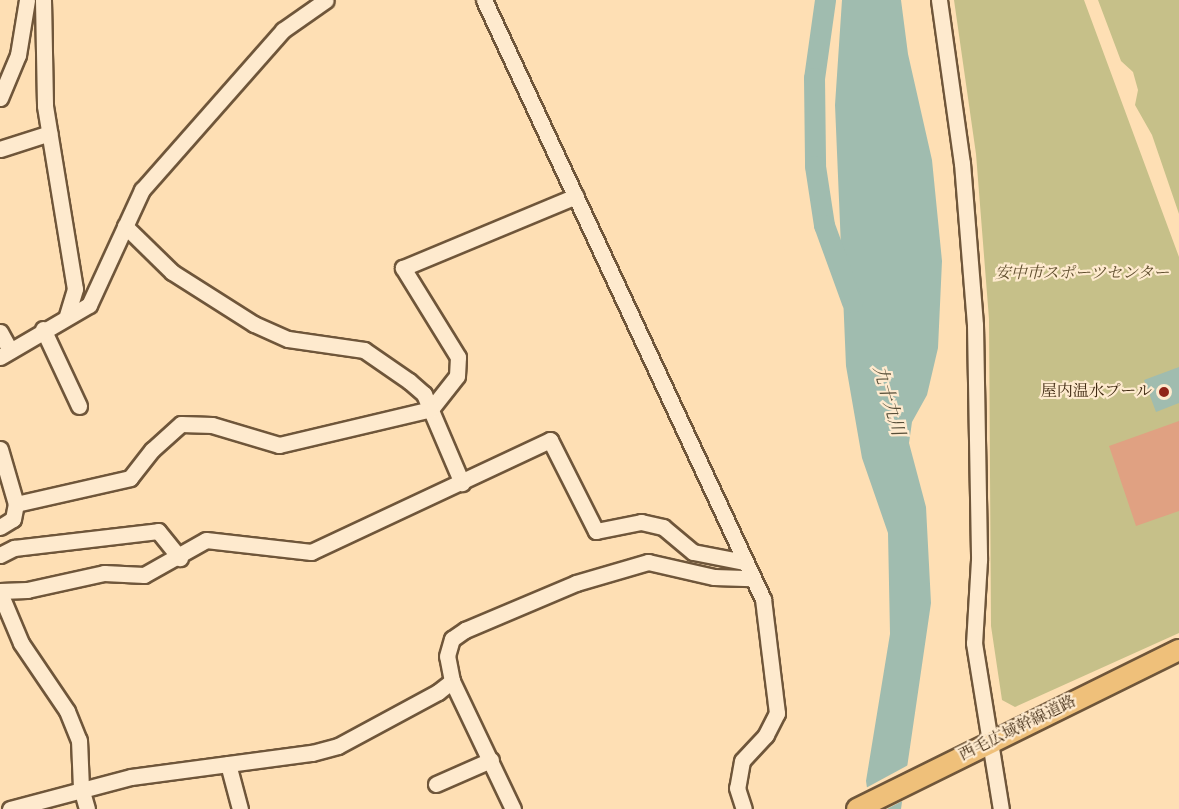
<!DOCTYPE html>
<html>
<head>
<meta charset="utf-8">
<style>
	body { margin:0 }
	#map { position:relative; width:1179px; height:809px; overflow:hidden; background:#fedfb4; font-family:"IM FELL English","Noto Serif JP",serif }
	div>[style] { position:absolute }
	.green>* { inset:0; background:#c6c089 }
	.water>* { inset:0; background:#a0bcaf }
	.pier>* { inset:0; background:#fedfb4 }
	.river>* { height:21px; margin:-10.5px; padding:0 10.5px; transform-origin:10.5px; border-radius:10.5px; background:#a0bcaf }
	.building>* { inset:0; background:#e0a182 }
	.roads { filter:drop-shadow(2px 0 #6f563a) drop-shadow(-2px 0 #6f563a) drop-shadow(0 2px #6f563a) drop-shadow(0 -2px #6f563a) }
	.minor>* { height:15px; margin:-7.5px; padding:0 7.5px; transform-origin:7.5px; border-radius:7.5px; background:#feeace }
	.major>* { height:20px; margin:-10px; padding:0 10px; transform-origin:10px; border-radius:10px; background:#efc07a }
	.dots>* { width:16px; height:16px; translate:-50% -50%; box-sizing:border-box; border:3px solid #feeace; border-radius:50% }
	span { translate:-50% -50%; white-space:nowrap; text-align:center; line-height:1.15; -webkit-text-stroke:4.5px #feeace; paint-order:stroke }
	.park-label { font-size:16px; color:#614f2f; font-style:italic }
	.poi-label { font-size:16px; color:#3f2911 }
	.right { translate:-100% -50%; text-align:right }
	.street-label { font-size:16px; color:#3f2911 }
	.water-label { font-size:18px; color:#574e38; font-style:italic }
</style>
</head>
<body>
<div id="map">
	<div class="green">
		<i style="clip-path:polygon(954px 0,1084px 0,1179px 257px,1179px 633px,1015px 707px,1002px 700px,991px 626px,989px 319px,976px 154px)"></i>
		<i style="clip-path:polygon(1098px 0,1179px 0,1179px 214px,1152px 135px,1135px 105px,1138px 90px,1133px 72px,1121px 61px)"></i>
	</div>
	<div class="water">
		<i style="clip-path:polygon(842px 0,901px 0,908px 54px,932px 160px,942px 261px,938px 348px,927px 395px,912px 422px,909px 443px,926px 507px,931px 603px,901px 809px,870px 809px,866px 781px,890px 634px,888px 533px,862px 458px,846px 366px,835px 105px)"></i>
		<i style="clip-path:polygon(1179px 367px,1179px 403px,1156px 412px,1144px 380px)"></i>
	</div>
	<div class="pier">
		<i style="clip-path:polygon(912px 763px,906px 799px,887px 809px,867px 809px,864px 789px)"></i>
	</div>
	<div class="river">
		<i style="left:825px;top:0;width:79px;rotate:98deg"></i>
		<i style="left:814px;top:78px;width:88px;rotate:89.3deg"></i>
		<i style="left:815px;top:166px;width:60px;rotate:81.3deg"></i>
		<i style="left:824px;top:225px;width:82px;rotate:70deg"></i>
	</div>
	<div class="building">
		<i style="clip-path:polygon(1179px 421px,1179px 511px,1136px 526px,1109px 446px)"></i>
	</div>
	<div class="roads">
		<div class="minor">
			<i style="left:43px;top:0;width:106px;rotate:88.9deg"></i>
			<i style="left:45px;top:106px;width:185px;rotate:80.7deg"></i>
			<i style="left:75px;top:289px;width:27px;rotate:107deg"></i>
			<i style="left:484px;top:0;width:661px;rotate:65.03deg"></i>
			<i style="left:763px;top:599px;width:115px;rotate:83deg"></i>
			<i style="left:777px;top:713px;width:25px;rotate:117deg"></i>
			<i style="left:766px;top:735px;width:35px;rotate:133deg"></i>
			<i style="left:742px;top:761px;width:27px;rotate:100deg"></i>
			<i style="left:737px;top:788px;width:22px;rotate:72deg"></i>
			<i style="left:939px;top:0;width:165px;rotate:82deg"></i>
			<i style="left:962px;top:163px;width:163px;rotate:85.4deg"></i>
			<i style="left:975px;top:325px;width:235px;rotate:89deg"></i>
			<i style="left:979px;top:560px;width:83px;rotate:93.4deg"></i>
			<i style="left:974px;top:643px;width:168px;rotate:80.8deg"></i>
			<i style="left:0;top:98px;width:47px;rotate:-67.3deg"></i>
			<i style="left:18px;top:55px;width:56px;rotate:-80.7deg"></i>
			<i style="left:0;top:149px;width:52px;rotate:-17.7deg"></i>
			<i style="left:125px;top:226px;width:66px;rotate:44.4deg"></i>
			<i style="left:172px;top:272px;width:97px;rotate:32.4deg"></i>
			<i style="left:254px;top:324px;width:37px;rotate:24deg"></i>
			<i style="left:288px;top:339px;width:77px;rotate:8.2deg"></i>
			<i style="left:364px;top:350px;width:55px;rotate:34.6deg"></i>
			<i style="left:409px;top:381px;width:20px;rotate:41deg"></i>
			<i style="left:424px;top:394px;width:97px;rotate:66.9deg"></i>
			<i style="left:43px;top:329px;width:85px;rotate:64.9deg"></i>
			<i style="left:0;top:332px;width:21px;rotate:61deg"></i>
			<i style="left:0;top:357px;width:103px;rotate:-30.3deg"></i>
			<i style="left:89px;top:305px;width:127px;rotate:-65.3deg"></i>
			<i style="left:142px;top:190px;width:213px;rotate:-48.6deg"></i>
			<i style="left:283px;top:30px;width:52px;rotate:-34.9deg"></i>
			<i style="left:0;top:449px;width:57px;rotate:73.8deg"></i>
			<i style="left:0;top:527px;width:15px;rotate:-32deg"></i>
			<i style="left:13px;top:519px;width:15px;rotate:-79deg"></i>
			<i style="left:16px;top:504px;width:117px;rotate:-12.8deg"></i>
			<i style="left:130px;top:478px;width:36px;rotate:-52deg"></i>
			<i style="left:152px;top:450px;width:39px;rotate:-42deg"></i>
			<i style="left:181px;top:424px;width:31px;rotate:2deg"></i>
			<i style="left:212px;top:425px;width:70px;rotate:16.6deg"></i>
			<i style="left:279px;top:445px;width:156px;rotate:-13.3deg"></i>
			<i style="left:431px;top:409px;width:42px;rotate:-51.8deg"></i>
			<i style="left:457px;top:376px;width:19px;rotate:-87deg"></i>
			<i style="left:458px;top:357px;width:105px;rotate:-121.7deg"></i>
			<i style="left:403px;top:268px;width:187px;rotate:-22.6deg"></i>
			<i style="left:0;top:555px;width:16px;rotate:-27deg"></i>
			<i style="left:14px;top:548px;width:145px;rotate:-6.7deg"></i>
			<i style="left:158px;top:531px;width:35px;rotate:51deg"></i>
			<i style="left:0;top:591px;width:27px;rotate:-2deg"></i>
			<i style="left:27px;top:590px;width:79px;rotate:-12.4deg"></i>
			<i style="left:104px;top:573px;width:40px;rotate:2.9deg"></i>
			<i style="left:144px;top:575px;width:71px;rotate:-29.4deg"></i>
			<i style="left:206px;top:540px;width:106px;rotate:6.5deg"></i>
			<i style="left:311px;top:552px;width:264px;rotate:-25.1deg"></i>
			<i style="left:550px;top:440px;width:102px;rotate:63.2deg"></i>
			<i style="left:596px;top:531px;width:46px;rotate:-11.3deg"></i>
			<i style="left:641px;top:522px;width:23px;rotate:13deg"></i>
			<i style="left:663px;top:527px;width:39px;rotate:40deg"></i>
			<i style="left:693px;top:552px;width:53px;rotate:10.9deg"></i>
			<i style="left:0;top:593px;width:54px;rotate:67.2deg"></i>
			<i style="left:21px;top:643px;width:82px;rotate:55.9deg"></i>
			<i style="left:67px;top:711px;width:31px;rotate:68deg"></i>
			<i style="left:79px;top:740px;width:48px;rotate:87.6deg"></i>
			<i style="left:81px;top:788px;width:22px;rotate:74deg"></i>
			<i style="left:228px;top:764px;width:47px;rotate:75.1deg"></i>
			<i style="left:436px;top:784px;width:60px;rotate:-23.6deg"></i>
			<i style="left:10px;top:809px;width:125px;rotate:-14.8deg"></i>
			<i style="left:131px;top:777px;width:183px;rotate:-7.6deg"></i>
			<i style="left:312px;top:753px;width:27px;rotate:-15deg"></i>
			<i style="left:338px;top:746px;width:114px;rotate:-28.4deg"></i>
			<i style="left:438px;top:692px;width:18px;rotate:-38deg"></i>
			<i style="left:513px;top:809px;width:142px;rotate:-115.5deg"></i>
			<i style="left:452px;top:681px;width:25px;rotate:-101deg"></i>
			<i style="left:447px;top:656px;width:18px;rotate:-74deg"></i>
			<i style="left:452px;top:639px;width:16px;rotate:-35deg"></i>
			<i style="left:465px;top:630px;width:121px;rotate:-22.9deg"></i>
			<i style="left:576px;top:583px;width:75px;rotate:-16.3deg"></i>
			<i style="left:648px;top:562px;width:68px;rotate:12.8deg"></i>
			<i style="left:714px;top:577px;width:38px;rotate:2deg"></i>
		</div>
		<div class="major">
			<i style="left:857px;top:809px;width:359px;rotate:-26.3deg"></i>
		</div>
	</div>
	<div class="dots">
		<i style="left:1164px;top:392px;background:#8f2418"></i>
	</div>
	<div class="park-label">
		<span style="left:1082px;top:274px">安中市スポーツセンター</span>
	</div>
	<div class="poi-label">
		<span class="right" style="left:1152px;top:392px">屋内温水プール</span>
	</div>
	<div class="street-label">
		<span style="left:1018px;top:729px;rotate:-26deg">西毛広域幹線道路</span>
	</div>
	<div class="water-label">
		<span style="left:887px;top:401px;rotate:74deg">九十九川</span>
	</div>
</div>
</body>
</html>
